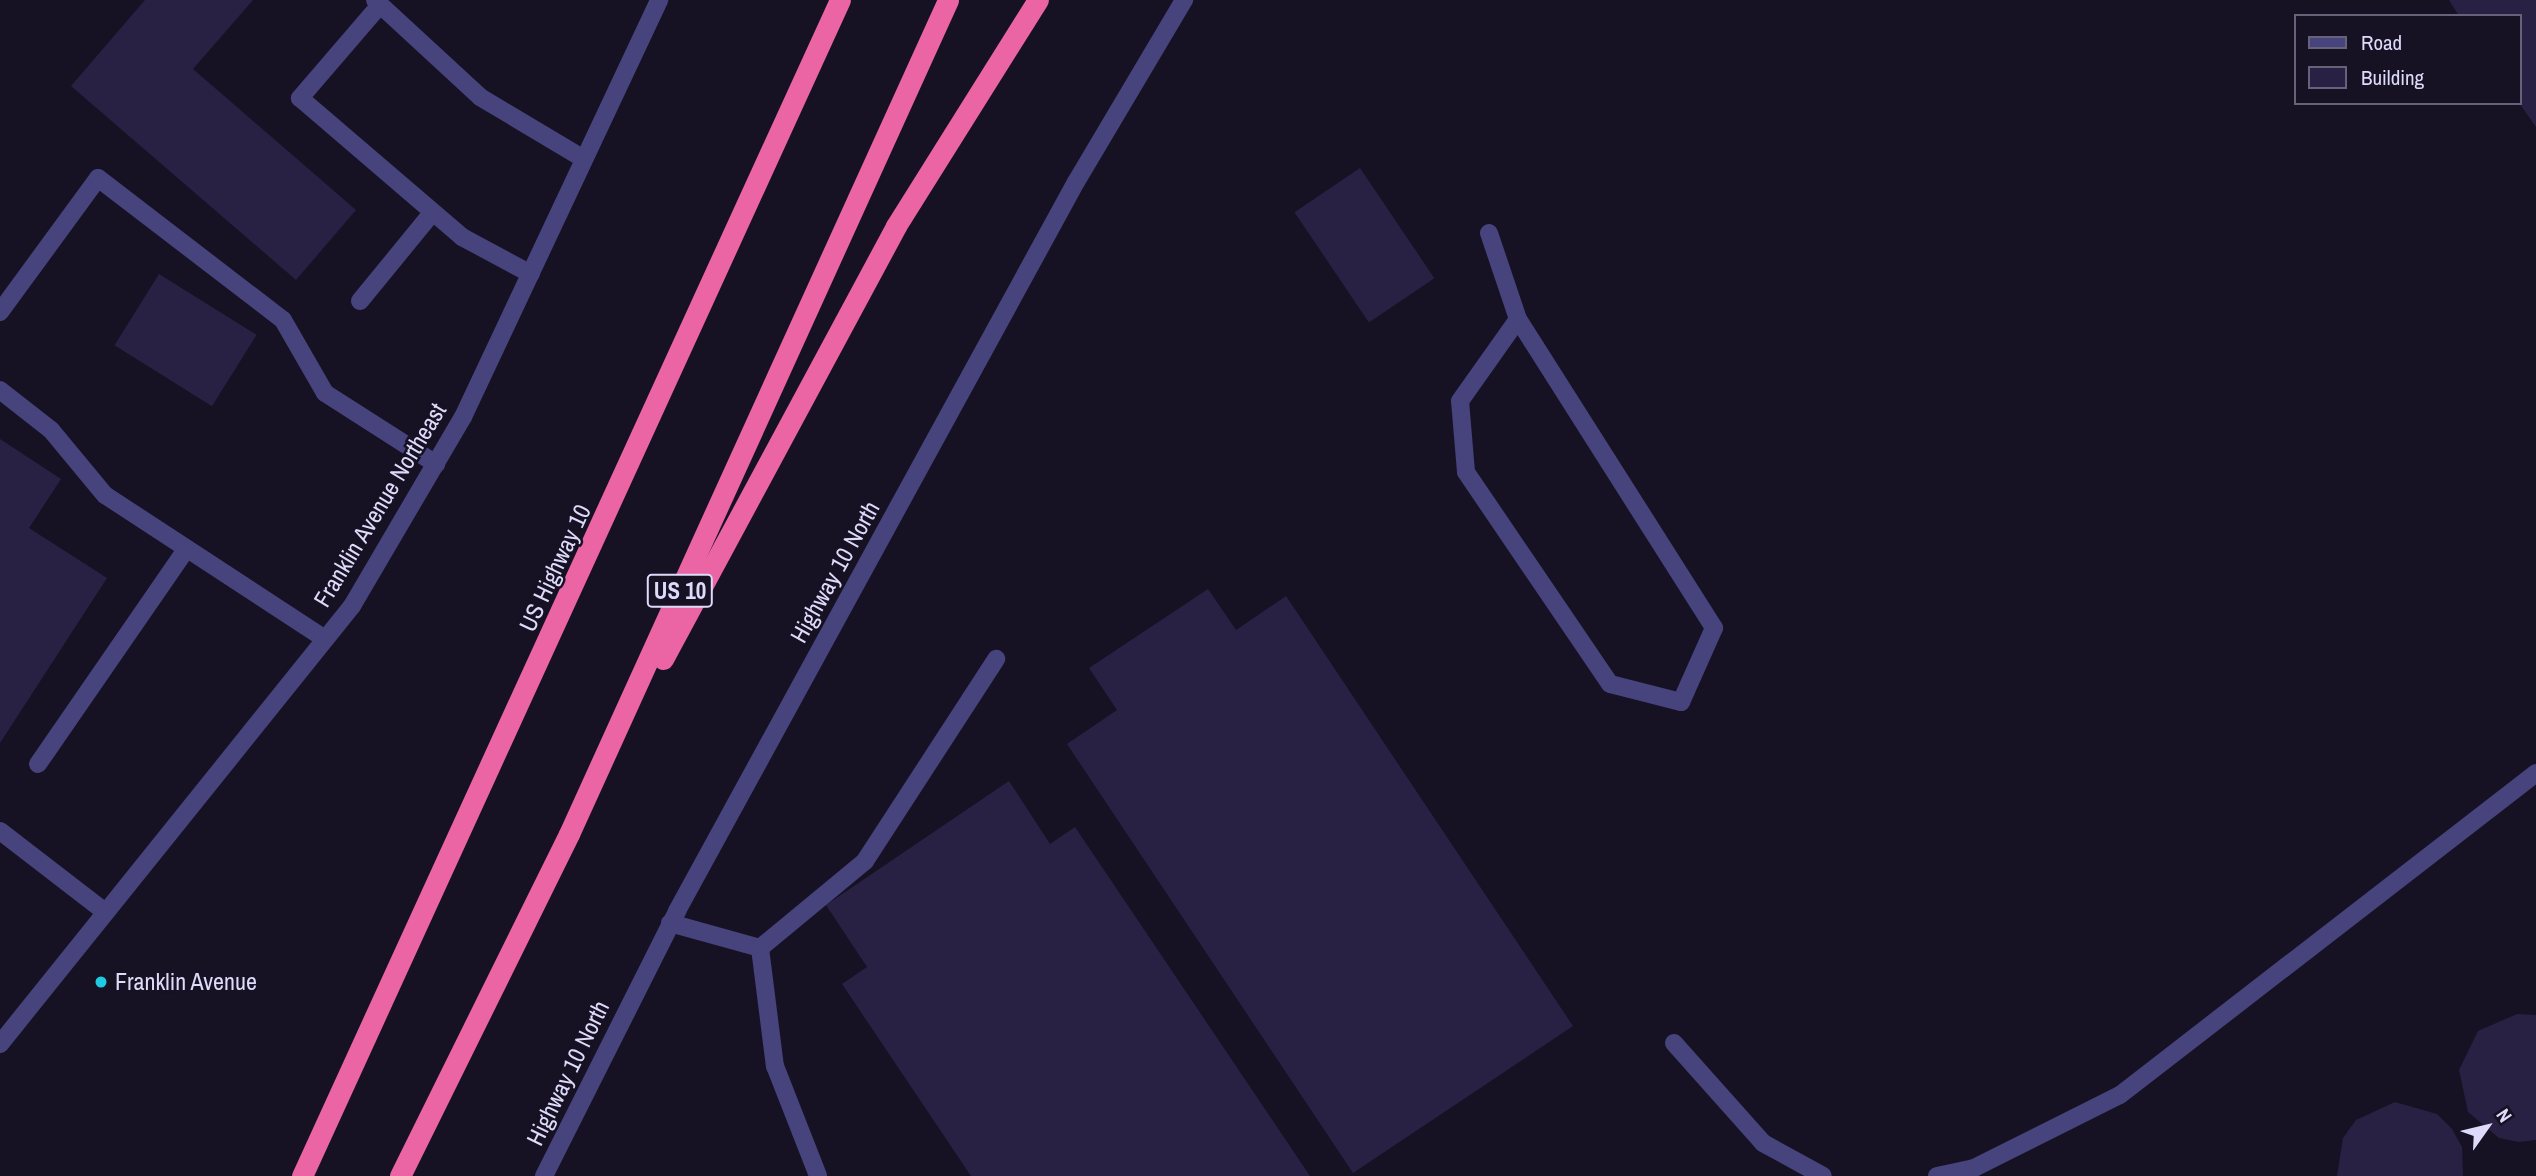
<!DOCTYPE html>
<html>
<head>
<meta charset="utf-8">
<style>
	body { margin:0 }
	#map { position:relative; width:2536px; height:1176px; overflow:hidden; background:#161224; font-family:"Archivo Narrow",sans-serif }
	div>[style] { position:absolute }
	.building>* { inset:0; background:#282143; transform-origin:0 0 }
	.minor>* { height:18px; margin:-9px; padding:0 9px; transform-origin:9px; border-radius:9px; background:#46437d }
	.highway>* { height:21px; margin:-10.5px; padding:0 10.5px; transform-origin:10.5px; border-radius:10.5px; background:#eb64a3 }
	.dots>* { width:19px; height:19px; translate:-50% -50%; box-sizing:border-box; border:4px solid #161224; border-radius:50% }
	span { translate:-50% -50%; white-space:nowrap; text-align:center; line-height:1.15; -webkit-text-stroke:5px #161224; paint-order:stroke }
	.shield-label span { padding:2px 5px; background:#161224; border:2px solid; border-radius:5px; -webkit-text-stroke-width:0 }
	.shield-label { font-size:23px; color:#dedafa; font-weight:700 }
	.street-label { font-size:24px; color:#dedafa }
	.poi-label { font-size:24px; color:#dedafa }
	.left { translate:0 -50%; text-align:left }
	.legend { position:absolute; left:2294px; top:14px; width:228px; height:91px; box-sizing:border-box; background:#161224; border:2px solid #66627a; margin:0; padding:9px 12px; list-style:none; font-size:21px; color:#dedafa }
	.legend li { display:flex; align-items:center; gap:14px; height:35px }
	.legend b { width:35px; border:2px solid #66627a }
	.north { position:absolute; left:2452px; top:1092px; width:70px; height:70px; -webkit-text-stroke:5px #161224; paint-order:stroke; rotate:56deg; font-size:19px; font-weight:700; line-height:28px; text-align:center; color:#dedafa }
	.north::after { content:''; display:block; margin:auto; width:24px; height:32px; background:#dedafa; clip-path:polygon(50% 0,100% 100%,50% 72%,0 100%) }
</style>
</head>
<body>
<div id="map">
	<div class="building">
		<i style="clip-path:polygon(145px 0,253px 0,193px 69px,356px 210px,296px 280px,71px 86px)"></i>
		<i style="clip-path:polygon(2449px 0,2536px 0,2536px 127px,2520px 104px,2520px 16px,2459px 16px)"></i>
		<i style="left:1360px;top:168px;width:133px;height:79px;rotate:56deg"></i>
		<i style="left:159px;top:274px;width:115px;height:84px;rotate:32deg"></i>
		<i style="clip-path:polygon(0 439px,61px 479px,29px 528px,107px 578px,0 743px)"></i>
		<i style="clip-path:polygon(1208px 589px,1236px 630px,1286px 596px,1573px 1026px,1353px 1173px,1067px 744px,1117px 710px,1089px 668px)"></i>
		<i style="clip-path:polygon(1009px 781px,1050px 844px,1075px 827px,1310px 1176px,971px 1176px,842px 984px,867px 967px,826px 905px)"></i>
		<i style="clip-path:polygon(2517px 1014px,2536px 1015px,2536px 1140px,2519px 1142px,2499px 1138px,2468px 1112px,2459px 1070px,2478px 1031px)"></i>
		<i style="clip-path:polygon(2395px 1102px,2437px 1114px,2452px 1129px,2462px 1147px,2463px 1176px,2337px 1176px,2343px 1138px,2356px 1120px)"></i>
	</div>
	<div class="minor">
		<i style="left:375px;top:0;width:143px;rotate:42.7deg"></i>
		<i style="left:480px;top:97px;width:121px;rotate:30.8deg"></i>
		<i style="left:380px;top:5px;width:123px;rotate:130.7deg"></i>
		<i style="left:300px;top:98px;width:213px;rotate:40.6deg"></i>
		<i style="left:462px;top:237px;width:78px;rotate:28.2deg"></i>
		<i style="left:1489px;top:233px;width:91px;rotate:71.4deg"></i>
		<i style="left:1518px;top:319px;width:366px;rotate:57.6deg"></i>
		<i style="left:1714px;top:628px;width:81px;rotate:114deg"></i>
		<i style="left:1681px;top:702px;width:73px;rotate:-165.8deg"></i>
		<i style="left:1610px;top:684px;width:256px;rotate:-124.2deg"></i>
		<i style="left:1466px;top:472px;width:71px;rotate:-94.8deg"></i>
		<i style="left:1460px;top:401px;width:100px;rotate:-54.7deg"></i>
		<i style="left:360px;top:301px;width:114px;rotate:-50.7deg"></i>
		<i style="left:0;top:312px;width:166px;rotate:-53.8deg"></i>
		<i style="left:98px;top:178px;width:233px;rotate:37.5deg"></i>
		<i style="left:283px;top:320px;width:84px;rotate:60.1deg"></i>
		<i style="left:325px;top:393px;width:132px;rotate:32.6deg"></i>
		<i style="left:0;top:390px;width:65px;rotate:38.1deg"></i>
		<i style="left:51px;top:430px;width:85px;rotate:50.3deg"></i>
		<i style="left:105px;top:495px;width:263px;rotate:33.2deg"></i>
		<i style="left:38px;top:764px;width:259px;rotate:-55.4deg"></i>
		<i style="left:0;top:831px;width:133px;rotate:37.6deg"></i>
		<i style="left:670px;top:923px;width:93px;rotate:15.5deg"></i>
		<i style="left:760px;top:948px;width:119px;rotate:82.8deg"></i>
		<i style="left:775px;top:1066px;width:118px;rotate:68.6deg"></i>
		<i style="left:760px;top:948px;width:136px;rotate:-39.6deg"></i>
		<i style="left:865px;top:861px;width:241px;rotate:-57deg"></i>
		<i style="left:1674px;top:1043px;width:134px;rotate:48.3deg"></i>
		<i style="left:1763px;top:1143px;width:68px;rotate:28.8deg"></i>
		<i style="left:0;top:1044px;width:562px;rotate:-51.21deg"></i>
		<i style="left:352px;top:606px;width:219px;rotate:-59.6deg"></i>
		<i style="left:463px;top:417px;width:461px;rotate:-64.8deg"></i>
		<i style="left:544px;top:1176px;width:297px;rotate:-63.3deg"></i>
		<i style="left:677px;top:911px;width:831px;rotate:-61.31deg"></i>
		<i style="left:1076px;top:182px;width:212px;rotate:-59.3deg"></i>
		<i style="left:1937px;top:1176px;width:38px;rotate:-12deg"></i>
		<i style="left:1974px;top:1168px;width:163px;rotate:-26.6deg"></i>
		<i style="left:2120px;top:1095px;width:526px;rotate:-37.74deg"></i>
	</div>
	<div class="highway">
		<i style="left:663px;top:659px;width:492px;rotate:-61.7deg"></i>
		<i style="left:896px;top:226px;width:267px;rotate:-57.9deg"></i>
		<i style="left:302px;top:1176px;width:1293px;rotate:-65.42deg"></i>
		<i style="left:400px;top:1176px;width:381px;rotate:-63.7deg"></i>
		<i style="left:569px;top:834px;width:916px;rotate:-65.56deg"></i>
	</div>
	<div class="dots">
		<i style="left:101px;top:982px;background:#1fcbe2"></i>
	</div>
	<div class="shield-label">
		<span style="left:680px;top:591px">US 10</span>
	</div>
	<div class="street-label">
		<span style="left:380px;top:505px;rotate:-59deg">Franklin Avenue Northeast</span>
		<span style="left:555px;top:568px;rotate:-65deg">US Highway 10</span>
		<span style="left:835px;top:572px;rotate:-61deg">Highway 10 North</span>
		<span style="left:568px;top:1073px;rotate:-64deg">Highway 10 North</span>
	</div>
	<div class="poi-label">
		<span class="left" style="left:115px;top:982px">Franklin Avenue</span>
	</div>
	<ul class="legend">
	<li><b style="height:9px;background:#46437d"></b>Road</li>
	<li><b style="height:19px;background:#282143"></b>Building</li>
	</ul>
	<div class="north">N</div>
</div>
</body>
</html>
